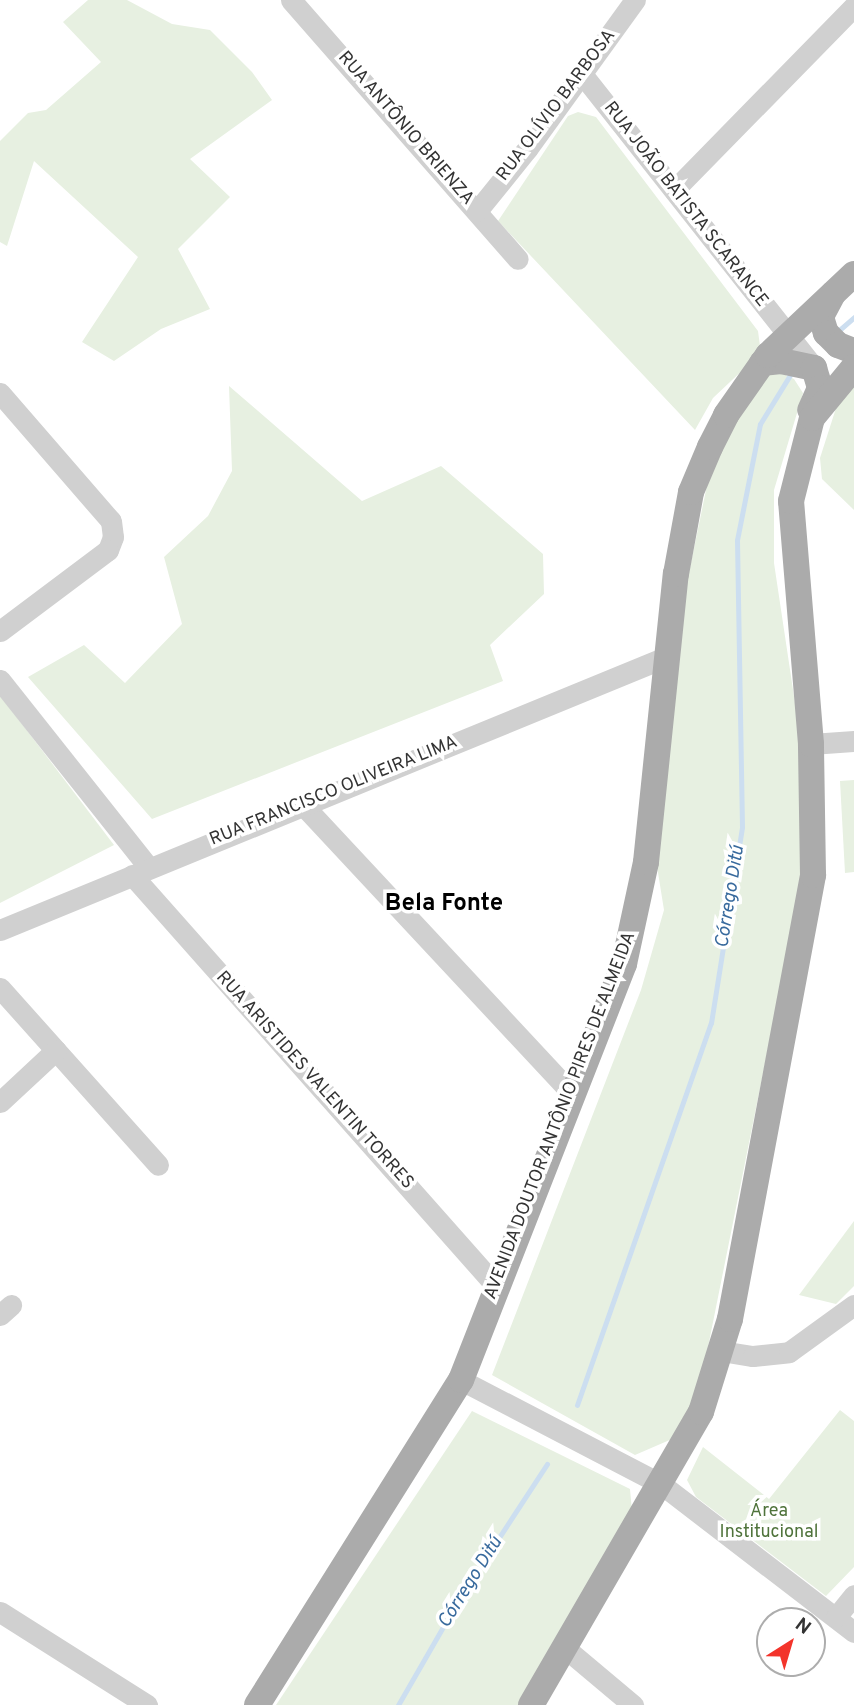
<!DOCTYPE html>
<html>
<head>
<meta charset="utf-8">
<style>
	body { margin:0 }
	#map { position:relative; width:854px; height:1705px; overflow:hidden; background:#fff; font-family:Overpass,sans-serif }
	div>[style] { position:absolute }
	.green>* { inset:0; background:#e7f0e1 }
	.stream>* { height:5px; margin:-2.5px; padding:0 2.5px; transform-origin:2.5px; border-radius:2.5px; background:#ccdef0 }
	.minor>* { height:21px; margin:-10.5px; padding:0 10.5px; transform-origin:10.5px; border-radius:10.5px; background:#d0d0d0 }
	.major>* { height:26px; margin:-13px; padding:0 13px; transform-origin:13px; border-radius:13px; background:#ababab }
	span { translate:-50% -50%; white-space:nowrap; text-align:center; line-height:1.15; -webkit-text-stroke:7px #fff; paint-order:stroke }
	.street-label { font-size:18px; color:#333 }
	.park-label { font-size:18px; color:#4f733b }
	.water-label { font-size:19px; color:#386a9d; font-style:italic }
	.district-label { font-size:24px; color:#000; font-weight:700 }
	.north { position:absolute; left:756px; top:1607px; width:70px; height:70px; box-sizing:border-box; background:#fff; border:2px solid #adadad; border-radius:50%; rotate:37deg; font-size:19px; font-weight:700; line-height:28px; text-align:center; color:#333 }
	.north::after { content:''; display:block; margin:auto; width:24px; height:32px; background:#f3342b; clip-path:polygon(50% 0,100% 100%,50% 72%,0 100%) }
</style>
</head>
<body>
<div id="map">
	<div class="green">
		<i style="clip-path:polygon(88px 0,127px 0,172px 24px,210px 30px,252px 72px,272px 100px,190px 159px,230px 197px,178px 249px,210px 309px,161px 329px,114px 361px,82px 342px,138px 257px,34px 161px,7px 246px,0 242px,0 141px,28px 113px,46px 110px,101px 62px,63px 22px)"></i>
		<i style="clip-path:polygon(578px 112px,596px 117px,758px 331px,760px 346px,748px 365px,713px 398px,695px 430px,498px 221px,568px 116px)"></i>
		<i style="clip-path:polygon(779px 372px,794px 379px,803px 393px,774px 490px,774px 563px,801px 743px,803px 874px,707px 1352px,690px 1411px,672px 1439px,635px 1455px,492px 1375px,641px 990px,664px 910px,655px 854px,686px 587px,712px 461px,765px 377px)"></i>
		<i style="clip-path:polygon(854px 385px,854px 510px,822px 479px,820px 458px,837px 405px)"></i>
		<i style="clip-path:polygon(229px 386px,362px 501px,441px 466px,543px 554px,544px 594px,490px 645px,503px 681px,152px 819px,28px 677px,84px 645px,125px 683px,182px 624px,164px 557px,208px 516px,232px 471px)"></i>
		<i style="clip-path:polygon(0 695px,114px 845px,0 903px)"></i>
		<i style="clip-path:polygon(854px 780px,854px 872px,845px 873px,840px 781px)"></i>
		<i style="clip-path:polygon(854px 1221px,854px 1286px,836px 1304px,799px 1295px)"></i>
		<i style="clip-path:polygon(840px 1410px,854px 1421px,854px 1567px,826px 1596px,696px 1497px,687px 1480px,703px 1447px,769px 1499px)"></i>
		<i style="clip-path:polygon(472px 1411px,630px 1489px,632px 1511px,518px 1705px,276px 1705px)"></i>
	</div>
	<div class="stream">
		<i style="left:837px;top:332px;width:23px;rotate:-41deg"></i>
		<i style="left:577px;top:1405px;width:405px;rotate:-70.7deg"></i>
		<i style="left:711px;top:1023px;width:198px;rotate:-81deg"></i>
		<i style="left:742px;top:827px;width:287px;rotate:-91deg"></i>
		<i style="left:737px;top:540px;width:118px;rotate:-78.8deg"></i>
		<i style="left:760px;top:424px;width:57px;rotate:-58.5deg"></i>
		<i style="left:398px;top:1705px;width:125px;rotate:-60.1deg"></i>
		<i style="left:460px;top:1597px;width:159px;rotate:-56.8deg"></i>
	</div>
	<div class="minor">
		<i style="left:291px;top:0;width:344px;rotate:48.8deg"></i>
		<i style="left:582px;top:74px;width:375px;rotate:51.7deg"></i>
		<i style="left:674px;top:190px;width:257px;rotate:-45.6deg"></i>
		<i style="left:477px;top:211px;width:80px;rotate:-51.1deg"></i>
		<i style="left:527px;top:149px;width:184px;rotate:-54.1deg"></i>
		<i style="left:0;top:393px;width:169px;rotate:49.1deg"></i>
		<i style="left:111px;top:521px;width:16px;rotate:83deg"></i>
		<i style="left:113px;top:537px;width:14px;rotate:111deg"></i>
		<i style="left:108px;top:550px;width:135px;rotate:143.1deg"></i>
		<i style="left:0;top:680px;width:240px;rotate:51.6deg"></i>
		<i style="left:811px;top:744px;width:43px;rotate:-4deg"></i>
		<i style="left:302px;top:804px;width:396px;rotate:47deg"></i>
		<i style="left:132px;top:875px;width:549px;rotate:48.47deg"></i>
		<i style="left:0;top:930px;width:722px;rotate:-22.3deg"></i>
		<i style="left:0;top:988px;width:237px;rotate:48.2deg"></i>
		<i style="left:0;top:1102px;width:76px;rotate:-42.9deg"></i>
		<i style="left:0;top:1315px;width:15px;rotate:-42deg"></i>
		<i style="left:721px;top:1351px;width:32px;rotate:9deg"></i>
		<i style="left:753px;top:1356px;width:36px;rotate:-6deg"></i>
		<i style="left:789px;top:1352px;width:80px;rotate:-35.9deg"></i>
		<i style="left:461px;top:1380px;width:225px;rotate:27.5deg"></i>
		<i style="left:661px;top:1484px;width:243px;rotate:37.5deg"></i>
		<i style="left:0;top:1612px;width:174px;rotate:32.3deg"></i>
		<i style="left:836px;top:1617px;width:28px;rotate:-51deg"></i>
		<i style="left:565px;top:1648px;width:89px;rotate:40deg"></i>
	</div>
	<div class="major">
		<i style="left:833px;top:294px;width:26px;rotate:118deg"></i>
		<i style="left:821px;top:317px;width:17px;rotate:73deg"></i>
		<i style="left:826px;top:333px;width:17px;rotate:45deg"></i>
		<i style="left:838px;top:345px;width:17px;rotate:21deg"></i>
		<i style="left:762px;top:363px;width:19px;rotate:-6deg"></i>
		<i style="left:781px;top:361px;width:34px;rotate:12deg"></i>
		<i style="left:814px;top:368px;width:21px;rotate:73deg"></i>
		<i style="left:820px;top:388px;width:24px;rotate:114deg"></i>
		<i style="left:257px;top:1705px;width:384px;rotate:-57.9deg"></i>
		<i style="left:461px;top:1380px;width:447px;rotate:-68.6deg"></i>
		<i style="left:624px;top:964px;width:104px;rotate:-77.8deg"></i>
		<i style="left:646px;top:862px;width:290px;rotate:-84.1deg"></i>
		<i style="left:676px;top:574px;width:83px;rotate:-79.6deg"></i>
		<i style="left:691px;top:492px;width:49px;rotate:-67.1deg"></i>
		<i style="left:710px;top:447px;width:36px;rotate:-63deg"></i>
		<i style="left:726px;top:415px;width:73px;rotate:-55deg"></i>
		<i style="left:768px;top:355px;width:118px;rotate:-43.3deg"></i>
		<i style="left:531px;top:1705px;width:339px;rotate:-59.9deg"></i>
		<i style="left:701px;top:1412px;width:97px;rotate:-72.7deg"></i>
		<i style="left:730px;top:1319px;width:452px;rotate:-79.4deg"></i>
		<i style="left:813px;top:875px;width:131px;rotate:-90.9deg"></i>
		<i style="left:811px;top:744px;width:244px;rotate:-94.7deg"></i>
		<i style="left:791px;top:501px;width:86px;rotate:-75.8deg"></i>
		<i style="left:812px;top:418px;width:66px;rotate:-50.5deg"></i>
	</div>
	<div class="street-label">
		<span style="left:557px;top:106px;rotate:-53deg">RUA OLÍVIO BARBOSA</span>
		<span style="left:405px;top:129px;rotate:49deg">RUA ANTÔNIO BRIENZA</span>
		<span style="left:685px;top:205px;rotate:52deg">RUA JOÃO BATISTA SCARANCE</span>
		<span style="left:334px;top:792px;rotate:-22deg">RUA FRANCISCO OLIVEIRA LIMA</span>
		<span style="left:314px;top:1081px;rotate:48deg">RUA ARISTIDES VALENTIN TORRES</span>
		<span style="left:561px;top:1116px;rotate:-69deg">AVENIDA DOUTOR ANTÔNIO PIRES DE ALMEIDA</span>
	</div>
	<div class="park-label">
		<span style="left:769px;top:1523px">Área<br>Institucional</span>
	</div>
	<div class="water-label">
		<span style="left:731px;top:897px;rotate:-81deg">Córrego Ditú</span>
		<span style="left:471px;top:1583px;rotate:-58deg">Córrego Ditú</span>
	</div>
	<div class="district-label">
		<span style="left:444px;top:905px">Bela Fonte</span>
	</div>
	<div class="north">N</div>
</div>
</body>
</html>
